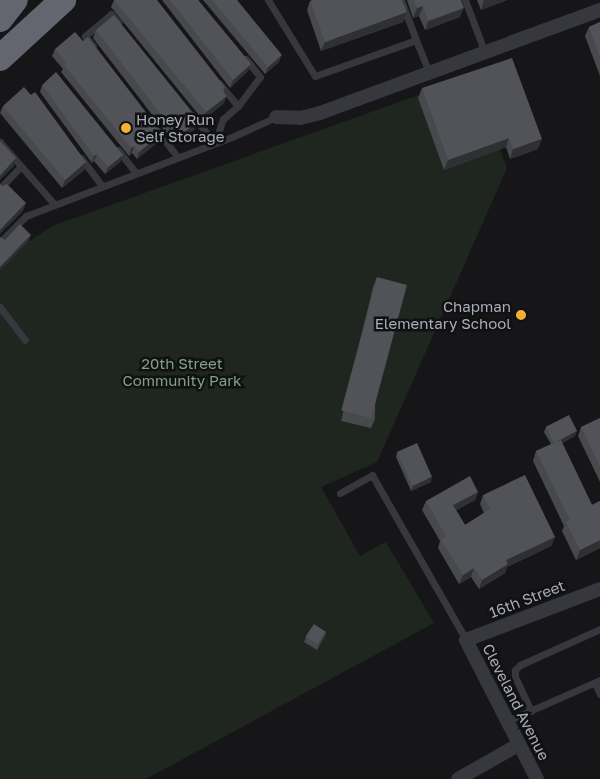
<!DOCTYPE html>
<html>
<head>
<meta charset="utf-8">
<style>
	body { margin:0 }
	#map { position:relative; width:600px; height:779px; overflow:hidden; background:#161618; font-family:"Golos Text",sans-serif }
	div>[style] { position:absolute }
	.green>* { inset:0; background:#1e261f }
	.service>* { height:7px; margin:-3.5px; padding:0 3.5px; transform-origin:3.5px; border-radius:3.5px; background:#37383d }
	.minor>* { height:14px; margin:-7px; padding:0 7px; transform-origin:7px; border-radius:7px; background:#37383d }
	.motorway>* { height:26px; margin:-13px; padding:0 13px; transform-origin:13px; border-radius:13px; background:#63666e }
	.wall>* { inset:0; background:#47494d }
	.shaded-wall>* { inset:0; background:#2f3033 }
	.building>* { inset:0; background:#525359; transform-origin:0 0 }
	.dots>* { width:14px; height:14px; translate:-50% -50%; box-sizing:border-box; border:2px solid #111113; border-radius:50% }
	span { translate:-50% -50%; white-space:nowrap; text-align:center; line-height:1.15; -webkit-text-stroke:5px #111113; paint-order:stroke }
	.poi-label { font-size:15px; color:#a8adb8 }
	.left { translate:0 -50%; text-align:left }
	.right { translate:-100% -50%; text-align:right }
	.park-label { font-size:15px; color:#7fa381 }
	.street-label { font-size:15px; color:#a8adb8 }
</style>
</head>
<body>
<div id="map">
	<div class="green">
		<i style="clip-path:polygon(472px 76px,507px 168px,377px 462px,321px 487px,360px 556px,386px 542px,434px 623px,146px 779px,0 779px,0 271px,28px 242px,52px 226px)"></i>
	</div>
	<div class="service">
		<i style="left:268px;top:0;width:89px;rotate:58.3deg"></i>
		<i style="left:315px;top:76px;width:107px;rotate:-19.6deg"></i>
		<i style="left:416px;top:40px;width:35px;rotate:68deg"></i>
		<i style="left:401px;top:0;width:43px;rotate:69.4deg"></i>
		<i style="left:465px;top:0;width:57px;rotate:69.3deg"></i>
		<i style="left:93px;top:46px;width:13px;rotate:-129deg"></i>
		<i style="left:85px;top:36px;width:34px;rotate:-40deg"></i>
		<i style="left:111px;top:14px;width:11px;rotate:49deg"></i>
		<i style="left:238px;top:106px;width:36px;rotate:-53deg"></i>
		<i style="left:260px;top:77px;width:23px;rotate:-128deg"></i>
		<i style="left:192px;top:115px;width:36px;rotate:51deg"></i>
		<i style="left:155px;top:128px;width:37px;rotate:52deg"></i>
		<i style="left:0;top:142px;width:82px;rotate:48.9deg"></i>
		<i style="left:215px;top:143px;width:25px;rotate:-72deg"></i>
		<i style="left:223px;top:119px;width:20px;rotate:-41deg"></i>
		<i style="left:238px;top:106px;width:30px;rotate:-130deg"></i>
		<i style="left:118px;top:150px;width:29px;rotate:52deg"></i>
		<i style="left:81px;top:158px;width:35px;rotate:53deg"></i>
		<i style="left:0;top:188px;width:30px;rotate:-46deg"></i>
		<i style="left:0;top:242px;width:37px;rotate:-45deg"></i>
		<i style="left:26px;top:216px;width:221px;rotate:-21deg"></i>
		<i style="left:232px;top:137px;width:48px;rotate:-24.4deg"></i>
		<i style="left:0;top:307px;width:41px;rotate:52.9deg"></i>
		<i style="left:340px;top:493px;width:37px;rotate:-29deg"></i>
		<i style="left:372px;top:475px;width:190px;rotate:60.3deg"></i>
		<i style="left:595px;top:683px;width:12px;rotate:66deg"></i>
		<i style="left:531px;top:711px;width:38px;rotate:-115deg"></i>
		<i style="left:515px;top:676px;width:6px;rotate:-90deg"></i>
		<i style="left:515px;top:670px;width:7px;rotate:-45deg"></i>
		<i style="left:520px;top:665px;width:88px;rotate:-24.2deg"></i>
		<i style="left:507px;top:721px;width:102px;rotate:-23.8deg"></i>
	</div>
	<div class="minor">
		<i style="left:276px;top:117px;width:24px;rotate:2deg"></i>
		<i style="left:300px;top:118px;width:21px;rotate:-14deg"></i>
		<i style="left:320px;top:113px;width:298px;rotate:-20.2deg"></i>
		<i style="left:458px;top:779px;width:69px;rotate:-29.5deg"></i>
		<i style="left:537px;top:779px;width:156px;rotate:-117.1deg"></i>
		<i style="left:466px;top:640px;width:143px;rotate:-20.8deg"></i>
	</div>
	<div class="motorway">
		<i style="left:0;top:19px;width:24px;rotate:-52deg"></i>
		<i style="left:0;top:58px;width:86px;rotate:-42.6deg"></i>
	</div>
	<div class="wall">
		<i style="clip-path:polygon(114px 0,225px 87px,224px 91px,224px 103px,203px 120px,111px 7px)"></i>
		<i style="clip-path:polygon(162px 0,198px 0,251px 64px,248px 71px,230px 88px)"></i>
		<i style="clip-path:polygon(203px 0,237px 0,279px 62px,265px 74px)"></i>
		<i style="clip-path:polygon(407px 0,461px 0,460px 17px,425px 30px,419px 16px,413px 18px)"></i>
		<i style="clip-path:polygon(477px 0,507px 0,481px 10px)"></i>
		<i style="clip-path:polygon(310px 1px,407px 12px,403px 22px,321px 51px,307px 10px)"></i>
		<i style="clip-path:polygon(600px 22px,600px 76px,585px 36px,589px 27px)"></i>
		<i style="clip-path:polygon(96px 30px,197px 118px,194px 130px,178px 143px,169px 132px,167px 134px,93px 38px)"></i>
		<i style="clip-path:polygon(55px 49px,159px 141px,137px 159px,132px 153px,129px 156px,61px 72px,63px 69px,52px 56px)"></i>
		<i style="clip-path:polygon(42px 85px,123px 155px,120px 162px,105px 174px,94px 161px,92px 163px,40px 92px)"></i>
		<i style="clip-path:polygon(422px 88px,538px 149px,510px 159px,506px 147px,444px 170px,418px 98px)"></i>
		<i style="clip-path:polygon(3px 106px,86px 162px,84px 170px,62px 188px,0 113px)"></i>
		<i style="clip-path:polygon(377px 277px,375px 419px,371px 428px,341px 421px,373px 287px)"></i>
		<i style="clip-path:polygon(600px 418px,600px 482px,578px 436px,581px 427px)"></i>
		<i style="clip-path:polygon(546px 427px,575px 436px,562px 443px,592px 505px,600px 501px,600px 548px,576px 560px,562px 531px,564px 526px,533px 461px,536px 451px,551px 444px,544px 432px)"></i>
		<i style="clip-path:polygon(397px 452px,431px 482px,411px 491px,396px 457px)"></i>
		<i style="clip-path:polygon(478px 492px,475px 500px,456px 510px,465px 525px,484px 513px,480px 504px,483px 495px,555px 537px,551px 546px,507px 567px,505px 573px,479px 589px,471px 577px,459px 584px,438px 548px,440px 541px,422px 510px,426px 501px)"></i>
		<i style="clip-path:polygon(326px 632px,325px 637px,317px 650px,304px 642px,306px 637px)"></i>
	</div>
	<div class="shaded-wall">
		<i style="clip-path:polygon(484px 0,507px 0,481px 10px)"></i>
		<i style="clip-path:polygon(423px 6px,419px 16px,413px 18px,417px 8px)"></i>
		<i style="clip-path:polygon(464px 8px,460px 17px,425px 30px,428px 21px)"></i>
		<i style="clip-path:polygon(407px 12px,403px 22px,321px 51px,325px 42px)"></i>
		<i style="clip-path:polygon(282px 55px,279px 62px,265px 74px,268px 67px)"></i>
		<i style="clip-path:polygon(251px 64px,248px 71px,230px 88px,233px 80px)"></i>
		<i style="clip-path:polygon(227px 96px,224px 103px,203px 120px,206px 112px)"></i>
		<i style="clip-path:polygon(197px 118px,194px 130px,178px 143px,181px 135px)"></i>
		<i style="clip-path:polygon(172px 124px,169px 132px,167px 134px,170px 126px)"></i>
		<i style="clip-path:polygon(162px 133px,159px 141px,137px 159px,139px 152px)"></i>
		<i style="clip-path:polygon(509px 138px,506px 147px,444px 170px,448px 160px)"></i>
		<i style="clip-path:polygon(542px 139px,538px 149px,510px 159px,513px 149px)"></i>
		<i style="clip-path:polygon(134px 146px,132px 153px,129px 156px,131px 148px)"></i>
		<i style="clip-path:polygon(97px 154px,94px 161px,92px 163px,94px 156px)"></i>
		<i style="clip-path:polygon(123px 155px,120px 162px,105px 174px,108px 167px)"></i>
		<i style="clip-path:polygon(16px 158px,14px 166px,0 180px,0 176px)"></i>
		<i style="clip-path:polygon(86px 162px,84px 170px,62px 188px,65px 180px)"></i>
		<i style="clip-path:polygon(26px 203px,23px 211px,0 234px,0 230px)"></i>
		<i style="clip-path:polygon(31px 235px,28px 242px,0 271px,0 267px)"></i>
		<i style="clip-path:polygon(577px 431px,575px 436px,552px 448px,554px 443px)"></i>
		<i style="clip-path:polygon(432px 477px,431px 482px,411px 491px,413px 486px)"></i>
		<i style="clip-path:polygon(478px 492px,475px 500px,450px 514px,453px 505px)"></i>
		<i style="clip-path:polygon(555px 537px,551px 546px,507px 567px,505px 573px,479px 589px,482px 580px,506px 560px)"></i>
		<i style="clip-path:polygon(600px 540px,600px 548px,576px 560px,580px 550px)"></i>
		<i style="clip-path:polygon(474px 568px,471px 577px,459px 584px,463px 575px)"></i>
		<i style="clip-path:polygon(326px 632px,325px 637px,317px 650px,319px 645px)"></i>
	</div>
	<div class="building">
		<i style="clip-path:polygon(114px 0,157px 0,225px 87px,222px 90px,227px 96px,206px 112px)"></i>
		<i style="clip-path:polygon(170px 0,198px 0,251px 64px,233px 80px)"></i>
		<i style="clip-path:polygon(212px 0,237px 0,282px 55px,268px 67px)"></i>
		<i style="clip-path:polygon(312px 0,402px 0,407px 12px,325px 42px,310px 1px)"></i>
		<i style="clip-path:polygon(414px 0,461px 0,464px 8px,428px 21px,423px 6px,417px 8px)"></i>
		<i style="clip-path:polygon(114px 15px,197px 118px,195px 120px,197px 122px,181px 135px,172px 124px,170px 126px,96px 30px)"></i>
		<i style="clip-path:polygon(600px 22px,600px 57px,589px 27px)"></i>
		<i style="clip-path:polygon(75px 32px,83px 41px,88px 37px,162px 133px,139px 152px,134px 146px,131px 148px,64px 65px,66px 63px,55px 49px)"></i>
		<i style="clip-path:polygon(512px 58px,542px 139px,513px 149px,509px 138px,448px 160px,422px 88px)"></i>
		<i style="clip-path:polygon(56px 72px,123px 155px,108px 167px,97px 154px,94px 156px,42px 85px)"></i>
		<i style="clip-path:polygon(24px 87px,31px 95px,35px 92px,86px 162px,65px 180px,3px 106px)"></i>
		<i style="clip-path:polygon(0 141px,16px 158px,0 176px)"></i>
		<i style="clip-path:polygon(0 184px,2px 186px,7px 184px,26px 203px,0 230px)"></i>
		<i style="clip-path:polygon(20px 224px,31px 235px,0 267px,0 237px,5px 240px)"></i>
		<i style="left:377px;top:277px;width:31px;height:138px;rotate:15deg"></i>
		<i style="left:569px;top:415px;width:18px;height:26px;rotate:63deg"></i>
		<i style="clip-path:polygon(600px 418px,600px 466px,581px 427px)"></i>
		<i style="clip-path:polygon(561px 440px,592px 505px,600px 501px,600px 540px,580px 550px,566px 522px,570px 520px,536px 451px)"></i>
		<i style="left:417px;top:443px;width:37px;height:22px;rotate:66deg"></i>
		<i style="clip-path:polygon(525px 475px,555px 537px,506px 560px,508px 564px,482px 580px,474px 568px,463px 575px,441px 540px,446px 536px,426px 501px,470px 476px,478px 492px,453px 505px,465px 525px,490px 509px,483px 495px)"></i>
		<i style="left:314px;top:624px;width:14px;height:15px;rotate:34deg"></i>
	</div>
	<div class="dots">
		<i style="left:126px;top:128px;background:#f2b134"></i>
		<i style="left:521px;top:315px;background:#f2b134"></i>
	</div>
	<div class="poi-label">
		<span class="left" style="left:136px;top:128px">Honey Run<br>Self Storage</span>
		<span class="right" style="left:511px;top:315px">Chapman<br>Elementary School</span>
	</div>
	<div class="park-label">
		<span style="left:182px;top:372px">20th Street<br>Community Park</span>
	</div>
	<div class="street-label">
		<span style="left:527px;top:599px;rotate:-21deg">16th Street</span>
		<span style="left:516px;top:702px;rotate:63deg">Cleveland Avenue</span>
	</div>
</div>
</body>
</html>
